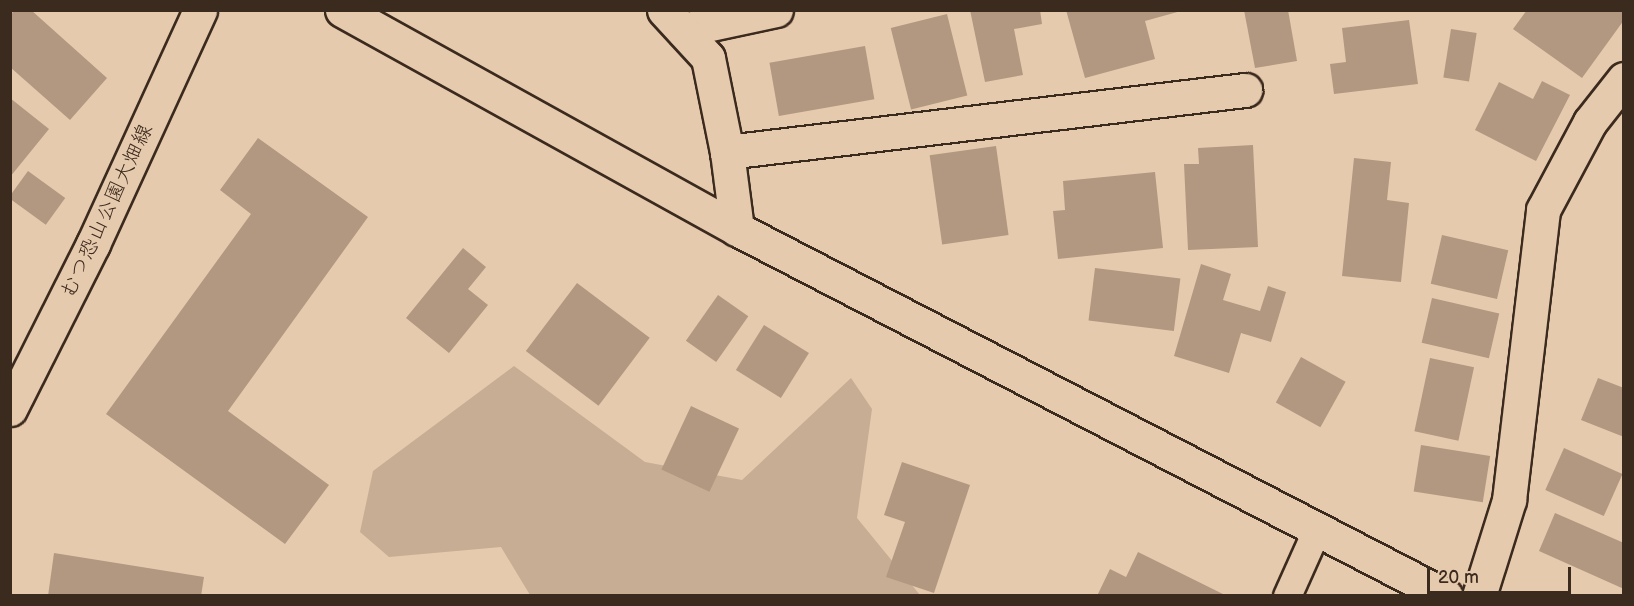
<!DOCTYPE html>
<html>
<head>
<meta charset="utf-8">
<style>
	body { margin:0 }
	#map { position:relative; width:1634px; height:606px; overflow:hidden; background:#e6caad; font-family:"Balsamiq Sans","Klee One",sans-serif }
	div>[style] { position:absolute }
	.green>* { inset:0; background:#c7ad93 }
	.building>* { inset:0; background:#b29880; transform-origin:0 0 }
	.roads { filter:drop-shadow(2px 0 #3b2a1e) drop-shadow(-2px 0 #3b2a1e) drop-shadow(0 2px #3b2a1e) drop-shadow(0 -2px #3b2a1e) }
	.lane>* { height:27px; margin:-13.5px; padding:0 13.5px; transform-origin:13.5px; border-radius:13.5px; background:#e6caad }
	.street>* { height:33px; margin:-16.5px; padding:0 16.5px; transform-origin:16.5px; border-radius:16.5px; background:#e6caad }
	.secondary>* { height:33px; margin:-16.5px; padding:0 16.5px; transform-origin:16.5px; border-radius:16.5px; background:#e6caad }
	.primary>* { height:33px; margin:-16.5px; padding:0 16.5px; transform-origin:16.5px; border-radius:16.5px; background:#e6caad }
	span { translate:-50% -50%; white-space:nowrap; text-align:center; line-height:1.15; -webkit-text-stroke:6px #e6caad; paint-order:stroke }
	.street-label { font-size:21px; color:#3b2a1e }
	.frame { position:absolute; inset:0; border:12px solid #3b2a1e; pointer-events:none }
	.scale { position:absolute; left:1427px; top:567px; width:144px; height:27px; box-sizing:border-box; border:3px solid #3b2a1e; border-top:0; padding-left:8px; font-size:18px; line-height:21px; white-space:nowrap; color:#3b2a1e; -webkit-text-stroke:4px #e6caad; paint-order:stroke }
</style>
</head>
<body>
<div id="map">
	<div class="green">
		<i style="clip-path:polygon(514px 366px,645px 462px,742px 480px,851px 378px,872px 409px,857px 518px,920px 595px,530px 595px,501px 547px,389px 557px,360px 532px,373px 471px)"></i>
	</div>
	<div class="building">
		<i style="clip-path:polygon(15px 10px,31px 10px,107px 78px,70px 120px,10px 67px,10px 15px)"></i>
		<i style="clip-path:polygon(970px 10px,1040px 10px,1042px 24px,1014px 29px,1023px 75px,985px 82px)"></i>
		<i style="clip-path:polygon(1066px 10px,1181px 10px,1181px 11px,1145px 21px,1155px 59px,1085px 78px)"></i>
		<i style="clip-path:polygon(1244px 10px,1288px 10px,1297px 61px,1255px 68px)"></i>
		<i style="clip-path:polygon(1527px 10px,1624px 10px,1624px 20px,1582px 78px,1513px 29px)"></i>
		<i style="left:947px;top:14px;width:84px;height:58px;rotate:76deg"></i>
		<i style="clip-path:polygon(1409px 20px,1418px 84px,1334px 94px,1330px 64px,1346px 62px,1342px 28px)"></i>
		<i style="left:1451px;top:29px;width:26px;height:49px;rotate:9deg"></i>
		<i style="left:865px;top:46px;width:54px;height:97px;rotate:80deg"></i>
		<i style="clip-path:polygon(1542px 81px,1570px 95px,1536px 161px,1475px 130px,1499px 82px,1533px 99px)"></i>
		<i style="clip-path:polygon(10px 98px,49px 129px,10px 177px)"></i>
		<i style="clip-path:polygon(258px 138px,368px 217px,228px 411px,329px 485px,285px 544px,106px 414px,251px 214px,220px 190px)"></i>
		<i style="clip-path:polygon(1253px 145px,1258px 247px,1188px 250px,1184px 164px,1199px 164px,1198px 148px)"></i>
		<i style="left:996px;top:146px;width:90px;height:67px;rotate:82deg"></i>
		<i style="clip-path:polygon(1354px 158px,1391px 162px,1387px 200px,1409px 203px,1401px 282px,1342px 276px)"></i>
		<i style="left:28px;top:171px;width:46px;height:33px;rotate:36deg"></i>
		<i style="clip-path:polygon(1155px 172px,1163px 248px,1058px 259px,1053px 211px,1065px 210px,1063px 181px)"></i>
		<i style="left:1442px;top:235px;width:68px;height:50px;rotate:13deg"></i>
		<i style="clip-path:polygon(463px 248px,486px 267px,468px 289px,488px 305px,449px 353px,406px 318px)"></i>
		<i style="clip-path:polygon(1201px 264px,1231px 274px,1223px 300px,1260px 311px,1268px 286px,1286px 292px,1271px 342px,1241px 333px,1229px 373px,1174px 356px)"></i>
		<i style="left:1095px;top:268px;width:86px;height:53px;rotate:7deg"></i>
		<i style="left:577px;top:283px;width:91px;height:85px;rotate:37deg"></i>
		<i style="left:718px;top:295px;width:37px;height:56px;rotate:35deg"></i>
		<i style="left:1432px;top:298px;width:69px;height:46px;rotate:13deg"></i>
		<i style="left:764px;top:325px;width:53px;height:53px;rotate:32deg"></i>
		<i style="left:1301px;top:357px;width:51px;height:52px;rotate:29deg"></i>
		<i style="left:1430px;top:358px;width:45px;height:75px;rotate:12deg"></i>
		<i style="clip-path:polygon(1598px 378px,1624px 388px,1624px 437px,1581px 420px)"></i>
		<i style="left:691px;top:406px;width:53px;height:70px;rotate:25deg"></i>
		<i style="left:1421px;top:445px;width:70px;height:47px;rotate:9deg"></i>
		<i style="left:1564px;top:448px;width:64px;height:46px;rotate:24deg"></i>
		<i style="clip-path:polygon(902px 462px,970px 485px,934px 593px,886px 577px,905px 522px,884px 515px)"></i>
		<i style="clip-path:polygon(1555px 513px,1624px 543px,1624px 589px,1539px 551px)"></i>
		<i style="clip-path:polygon(1138px 552px,1227px 596px,1097px 596px,1110px 569px,1126px 577px)"></i>
		<i style="clip-path:polygon(54px 553px,204px 577px,201px 596px,48px 596px)"></i>
	</div>
	<div class="roads">
		<div class="lane">
			<i style="left:1287px;top:596px;width:73px;rotate:-65.9deg"></i>
		</div>
		<div class="street">
			<i style="left:683px;top:30px;width:95px;rotate:-12.1deg"></i>
			<i style="left:727px;top:152px;width:522px;rotate:-6.83deg"></i>
			<i style="left:1479px;top:596px;width:101px;rotate:-72.6deg"></i>
			<i style="left:1509px;top:500px;width:292px;rotate:-83.3deg"></i>
			<i style="left:1543px;top:210px;width:100px;rotate:-61.9deg"></i>
			<i style="left:1590px;top:122px;width:55px;rotate:-51.7deg"></i>
		</div>
		<div class="secondary">
			<i style="left:342px;top:10px;width:452px;rotate:29deg"></i>
			<i style="left:737px;top:229px;width:798px;rotate:27.37deg"></i>
			<i style="left:664px;top:10px;width:65px;rotate:47.5deg"></i>
			<i style="left:708px;top:58px;width:96px;rotate:78.6deg"></i>
			<i style="left:727px;top:152px;width:78px;rotate:82.6deg"></i>
		</div>
		<div class="primary">
			<i style="left:10px;top:409px;width:185px;rotate:-63.3deg"></i>
			<i style="left:93px;top:244px;width:257px;rotate:-65.4deg"></i>
		</div>
	</div>
	<div class="street-label">
		<span style="left:107px;top:211px;rotate:-65deg">むつ恐山公園大畑線</span>
	</div>
	<div class="frame"></div>
	<div class="scale">20 m</div>
</div>
</body>
</html>
